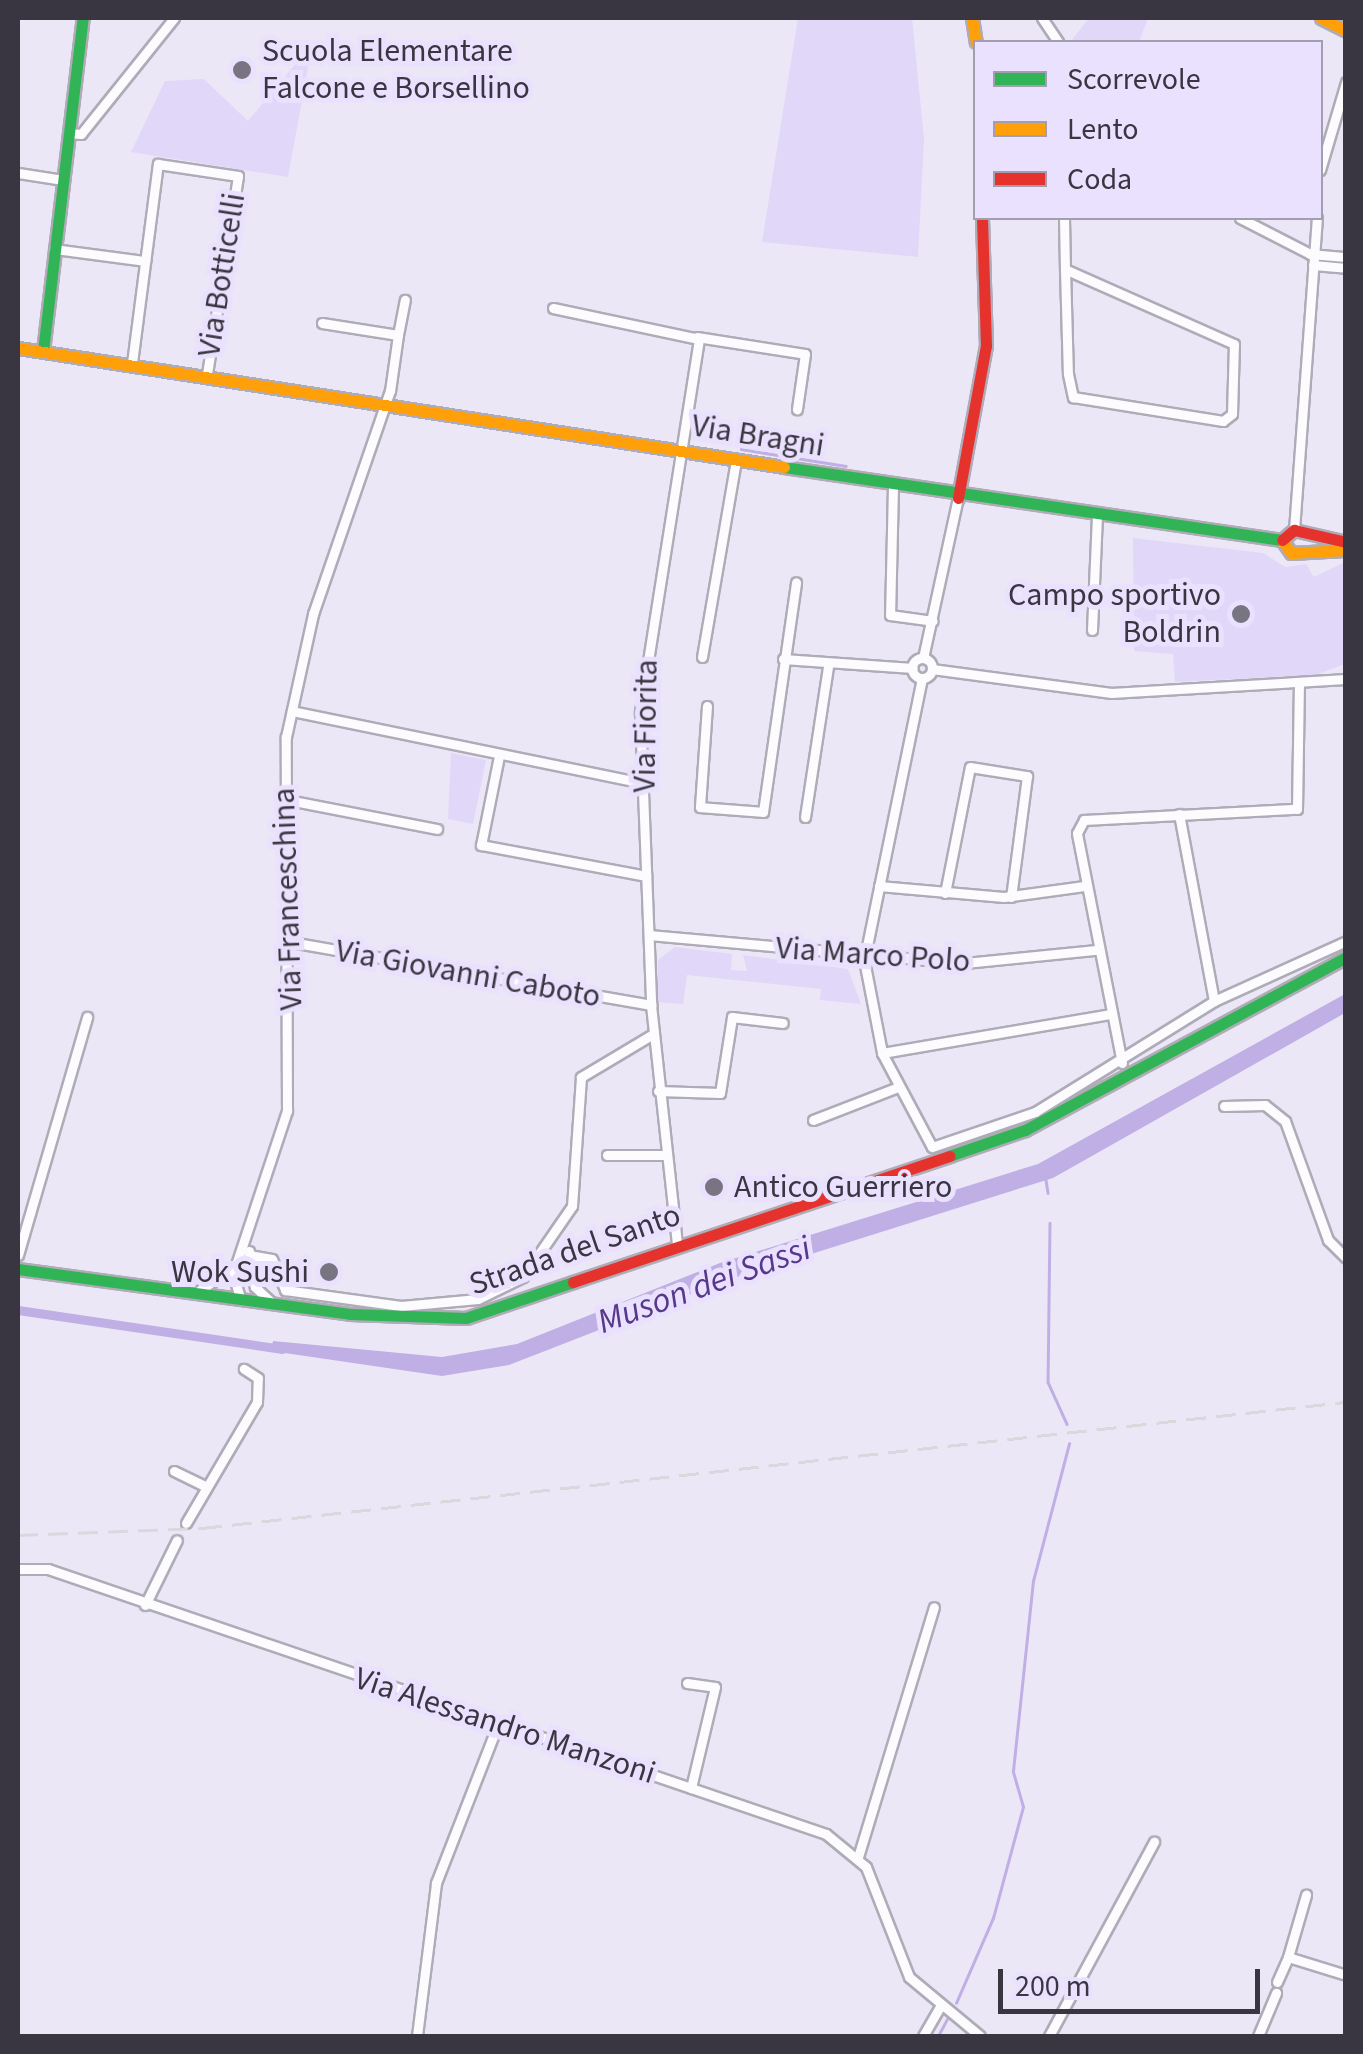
<!DOCTYPE html>
<html>
<head>
<meta charset="utf-8">
<style>
	body { margin:0 }
	#map { position:relative; width:1363px; height:2054px; overflow:hidden; background:#ece7f7; font-family:"Source Sans 3",sans-serif }
	div>[style] { position:absolute }
	.green>* { inset:0; background:#e1d7f9 }
	.water>* { inset:0; background:#c0afe5 }
	.stream>* { height:2.5px; margin:-1.25px; padding:0 1.25px; transform-origin:1.25px; border-radius:1.25px; background:#c0afe5 }
	.canal>* { height:9px; margin:-4.5px; padding:0 4.5px; transform-origin:4.5px; border-radius:4.5px; background:#c0afe5 }
	.roads { filter:drop-shadow(2px 0 #afabb7) drop-shadow(-2px 0 #afabb7) drop-shadow(0 2px #afabb7) drop-shadow(0 -2px #afabb7) }
	.street>* { height:9px; margin:-4.5px; padding:0 4.5px; transform-origin:4.5px; border-radius:4.5px; background:#fcfbfe }
	.street>.ring { margin:-4.5px; padding:0; box-sizing:content-box; background:none; border:9px solid #fcfbfe; border-radius:50% }
	.fast>* { height:11px; margin:-5.5px; padding:0 5.5px; transform-origin:5.5px; border-radius:5.5px; background:#30b455 }
	.slow>* { height:11px; margin:-5.5px; padding:0 5.5px; transform-origin:5.5px; border-radius:5.5px; background:#ff9f0a }
	.jam>* { height:11px; margin:-5.5px; padding:0 5.5px; transform-origin:5.5px; border-radius:5.5px; background:#e5322d }
	.rail>* { height:2.5px; margin-top:-1.25px; transform-origin:0; background:repeating-linear-gradient(90deg,#d9d9dd 0 20px,transparent 0 30px) }
	.dots>* { width:28px; height:28px; translate:-50% -50%; box-sizing:border-box; border:5px solid #e9e1fd; border-radius:50% }
	span { translate:-50% -50%; white-space:nowrap; text-align:center; line-height:1.15; -webkit-text-stroke:10px #e9e1fd; paint-order:stroke }
	.poi-label { font-size:32px; color:#393641 }
	.left { translate:0 -50%; text-align:left }
	.right { translate:-100% -50%; text-align:right }
	.street-label { font-size:32px; color:#393641 }
	.water-label { font-size:35px; color:#57388a; font-style:italic }
	.frame { position:absolute; inset:0; border:20px solid #393641; pointer-events:none }
	.legend { position:absolute; left:973px; top:40px; width:350px; height:180px; box-sizing:border-box; background:#e9e1fd; border:2px solid #a39db2; margin:0; padding:12px 18px; list-style:none; font-size:30px; color:#393641 }
	.legend li { display:flex; align-items:center; gap:20px; height:50px }
	.legend b { width:50px; border:2px solid #a39db2 }
	.scale { position:absolute; left:998px; top:1969px; width:262px; height:45px; box-sizing:border-box; border:5px solid #393641; border-top:0; padding-left:12px; font-size:30px; line-height:35px; white-space:nowrap; color:#393641; -webkit-text-stroke:8px #e9e1fd; paint-order:stroke }
</style>
</head>
<body>
<div id="map">
	<div class="green">
		<i style="clip-path:polygon(798px 18px,912px 18px,924px 139px,918px 257px,762px 242px)"></i>
		<i style="clip-path:polygon(1089px 18px,1148px 18px,1139px 42px,1071px 41px)"></i>
		<i style="clip-path:polygon(301px 57px,309px 62px,288px 177px,131px 152px,165px 81px,204px 79px,248px 121px)"></i>
		<i style="clip-path:polygon(1133px 538px,1263px 553px,1285px 567px,1306px 564px,1314px 577px,1345px 562px,1345px 664px,1315px 675px,1175px 682px,1173px 654px,1134px 651px)"></i>
		<i style="clip-path:polygon(451px 753px,486px 760px,473px 824px,448px 819px)"></i>
		<i style="clip-path:polygon(675px 947px,732px 954px,731px 970px,747px 971px,743px 955px,848px 969px,861px 1004px,820px 1000px,821px 989px,687px 975px,683px 1004px,657px 1002px,658px 960px)"></i>
	</div>
	<div class="water">
		<i style="clip-path:polygon(1345px 994px,1345px 1013px,1053px 1178px,725px 1281px,509px 1365px,442px 1376px,271px 1351px,273px 1341px,442px 1357px,517px 1344px,720px 1263px,1038px 1164px)"></i>
	</div>
	<div class="stream">
		<i style="left:741px;top:449px;width:106px;rotate:9.2deg"></i>
		<i style="left:1046px;top:1180px;width:13px;rotate:81deg"></i>
		<i style="left:1050px;top:1223px;width:159px;rotate:90.7deg"></i>
		<i style="left:1048px;top:1382px;width:46px;rotate:65.7deg"></i>
		<i style="left:956px;top:2003px;width:93px;rotate:-66.5deg"></i>
		<i style="left:993px;top:1918px;width:115px;rotate:-74.9deg"></i>
		<i style="left:1023px;top:1807px;width:37px;rotate:-106deg"></i>
		<i style="left:1013px;top:1771px;width:191px;rotate:-84deg"></i>
		<i style="left:1033px;top:1581px;width:142px;rotate:-75.3deg"></i>
		<i style="left:938px;top:2036px;width:19px;rotate:-62deg"></i>
	</div>
	<div class="canal">
		<i style="left:18px;top:1310px;width:267px;rotate:8.4deg"></i>
	</div>
	<div class="roads">
		<div class="street">
			<i style="left:1042px;top:18px;width:29px;rotate:56deg"></i>
			<i style="left:68px;top:133px;width:13px;rotate:4deg"></i>
			<i style="left:81px;top:134px;width:149px;rotate:-51.3deg"></i>
			<i style="left:1320px;top:170px;width:92px;rotate:-73.5deg"></i>
			<i style="left:18px;top:173px;width:46px;rotate:8.8deg"></i>
			<i style="left:1064px;top:218px;width:51px;rotate:88.9deg"></i>
			<i style="left:1065px;top:269px;width:105px;rotate:88.4deg"></i>
			<i style="left:1068px;top:374px;width:24px;rotate:78deg"></i>
			<i style="left:1073px;top:397px;width:152px;rotate:9.1deg"></i>
			<i style="left:1223px;top:421px;width:11px;rotate:-38deg"></i>
			<i style="left:1232px;top:414px;width:70px;rotate:-88.4deg"></i>
			<i style="left:1234px;top:344px;width:185px;rotate:-156.1deg"></i>
			<i style="left:1240px;top:218px;width:79px;rotate:27.2deg"></i>
			<i style="left:1310px;top:254px;width:36px;rotate:5deg"></i>
			<i style="left:54px;top:249px;width:92px;rotate:7.5deg"></i>
			<i style="left:1313px;top:265px;width:33px;rotate:5deg"></i>
			<i style="left:553px;top:308px;width:149px;rotate:12deg"></i>
			<i style="left:699px;top:339px;width:379px;rotate:99deg"></i>
			<i style="left:640px;top:713px;width:292px;rotate:87.8deg"></i>
			<i style="left:651px;top:1005px;width:240px;rotate:83.8deg"></i>
			<i style="left:398px;top:335px;width:36px;rotate:-79deg"></i>
			<i style="left:697px;top:337px;width:109px;rotate:8.9deg"></i>
			<i style="left:805px;top:354px;width:56px;rotate:98.3deg"></i>
			<i style="left:132px;top:363px;width:201px;rotate:-82.6deg"></i>
			<i style="left:158px;top:164px;width:81px;rotate:8.5deg"></i>
			<i style="left:238px;top:176px;width:199px;rotate:98.9deg"></i>
			<i style="left:893px;top:486px;width:129px;rotate:91.3deg"></i>
			<i style="left:890px;top:615px;width:43px;rotate:7.9deg"></i>
			<i style="left:1294px;top:530px;width:313px;rotate:-85.8deg"></i>
			<i style="left:1092px;top:630px;width:113px;rotate:-87.5deg"></i>
			<i style="left:702px;top:657px;width:200px;rotate:-80.2deg"></i>
			<i style="left:923px;top:658px;width:164px;rotate:-77.7deg"></i>
			<i class="ring" style="left:912px;top:658px;width:11px;height:11px"></i>
			<i style="left:783px;top:659px;width:130px;rotate:4deg"></i>
			<i style="left:932px;top:669px;width:181px;rotate:7.6deg"></i>
			<i style="left:1111px;top:693px;width:235px;rotate:-3.4deg"></i>
			<i style="left:922px;top:678px;width:288px;rotate:101.6deg"></i>
			<i style="left:864px;top:960px;width:95px;rotate:79deg"></i>
			<i style="left:882px;top:1053px;width:106px;rotate:62deg"></i>
			<i style="left:932px;top:1147px;width:109px;rotate:-18.8deg"></i>
			<i style="left:1035px;top:1112px;width:211px;rotate:-31.8deg"></i>
			<i style="left:1214px;top:1001px;width:145px;rotate:-24.4deg"></i>
			<i style="left:707px;top:706px;width:101px;rotate:94deg"></i>
			<i style="left:700px;top:807px;width:63px;rotate:4.5deg"></i>
			<i style="left:763px;top:812px;width:232px;rotate:-81.8deg"></i>
			<i style="left:292px;top:711px;width:358px;rotate:11.6deg"></i>
			<i style="left:499px;top:756px;width:91px;rotate:101.4deg"></i>
			<i style="left:481px;top:845px;width:168px;rotate:10.6deg"></i>
			<i style="left:283px;top:799px;width:157px;rotate:11deg"></i>
			<i style="left:1179px;top:814px;width:190px;rotate:79.4deg"></i>
			<i style="left:805px;top:817px;width:153px;rotate:-81.3deg"></i>
			<i style="left:879px;top:886px;width:125px;rotate:5deg"></i>
			<i style="left:1004px;top:897px;width:81px;rotate:-7.8deg"></i>
			<i style="left:945px;top:893px;width:128px;rotate:-78.8deg"></i>
			<i style="left:970px;top:767px;width:58px;rotate:9deg"></i>
			<i style="left:1027px;top:776px;width:122px;rotate:97.5deg"></i>
			<i style="left:649px;top:935px;width:317px;rotate:5.1deg"></i>
			<i style="left:965px;top:963px;width:132px;rotate:-5.7deg"></i>
			<i style="left:285px;top:941px;width:372px;rotate:9.9deg"></i>
			<i style="left:882px;top:1053px;width:231px;rotate:-9.7deg"></i>
			<i style="left:1122px;top:1063px;width:234px;rotate:-101.1deg"></i>
			<i style="left:1077px;top:833px;width:15px;rotate:-62deg"></i>
			<i style="left:1084px;top:820px;width:213px;rotate:-3deg"></i>
			<i style="left:1297px;top:809px;width:126px;rotate:-89.1deg"></i>
			<i style="left:658px;top:1091px;width:62px;rotate:1.8deg"></i>
			<i style="left:720px;top:1093px;width:77px;rotate:-81deg"></i>
			<i style="left:732px;top:1017px;width:51px;rotate:6.7deg"></i>
			<i style="left:1224px;top:1106px;width:41px;rotate:-1.4deg"></i>
			<i style="left:1265px;top:1105px;width:26px;rotate:39deg"></i>
			<i style="left:1285px;top:1121px;width:127px;rotate:70.1deg"></i>
			<i style="left:1328px;top:1240px;width:25px;rotate:45deg"></i>
			<i style="left:813px;top:1120px;width:91px;rotate:-21.2deg"></i>
			<i style="left:607px;top:1155px;width:57px"></i>
			<i style="left:249px;top:1251px;width:36px;rotate:81deg"></i>
			<i style="left:255px;top:1287px;width:22px;rotate:43deg"></i>
			<i style="left:18px;top:1255px;width:248px;rotate:-73.8deg"></i>
			<i style="left:249px;top:1255px;width:23px;rotate:10deg"></i>
			<i style="left:272px;top:1259px;width:34px;rotate:67deg"></i>
			<i style="left:285px;top:1290px;width:117px;rotate:7.9deg"></i>
			<i style="left:401px;top:1306px;width:77px;rotate:-5.2deg"></i>
			<i style="left:478px;top:1299px;width:50px;rotate:-26.1deg"></i>
			<i style="left:523px;top:1277px;width:86px;rotate:-55.4deg"></i>
			<i style="left:572px;top:1206px;width:129px;rotate:-86deg"></i>
			<i style="left:581px;top:1077px;width:84px;rotate:-30.8deg"></i>
			<i style="left:196px;top:1293px;width:44px;rotate:-34.8deg"></i>
			<i style="left:240px;top:1298px;width:25px;rotate:-106deg"></i>
			<i style="left:233px;top:1274px;width:172px;rotate:-71.7deg"></i>
			<i style="left:287px;top:1111px;width:374px;rotate:-90.2deg"></i>
			<i style="left:286px;top:737px;width:126px;rotate:-77.6deg"></i>
			<i style="left:313px;top:614px;width:236px;rotate:-71deg"></i>
			<i style="left:390px;top:391px;width:57px;rotate:-81.9deg"></i>
			<i style="left:398px;top:335px;width:77px;rotate:-171deg"></i>
			<i style="left:174px;top:1471px;width:34px;rotate:26deg"></i>
			<i style="left:186px;top:1523px;width:140px;rotate:-59.6deg"></i>
			<i style="left:257px;top:1402px;width:24px;rotate:-88deg"></i>
			<i style="left:258px;top:1378px;width:17px;rotate:-147deg"></i>
			<i style="left:18px;top:1569px;width:30px"></i>
			<i style="left:48px;top:1569px;width:822px;rotate:18.81deg"></i>
			<i style="left:826px;top:1834px;width:52px;rotate:39.5deg"></i>
			<i style="left:866px;top:1867px;width:118px;rotate:68.6deg"></i>
			<i style="left:909px;top:1977px;width:92px;rotate:39.7deg"></i>
			<i style="left:145px;top:1605px;width:72px;rotate:-63.8deg"></i>
			<i style="left:687px;top:1683px;width:28px;rotate:8deg"></i>
			<i style="left:715px;top:1687px;width:104px;rotate:103.4deg"></i>
			<i style="left:858px;top:1857px;width:261px;rotate:-73.1deg"></i>
			<i style="left:1288px;top:1957px;width:65px;rotate:-73.8deg"></i>
			<i style="left:1288px;top:1957px;width:61px;rotate:17.2deg"></i>
			<i style="left:1277px;top:1982px;width:27px;rotate:-66deg"></i>
			<i style="left:417px;top:2036px;width:154px;rotate:-82.9deg"></i>
			<i style="left:436px;top:1883px;width:171px;rotate:-68.7deg"></i>
			<i style="left:923px;top:2036px;width:36px;rotate:-60deg"></i>
			<i style="left:1049px;top:2036px;width:221px;rotate:-61.6deg"></i>
			<i style="left:1258px;top:2036px;width:47px;rotate:-67.3deg"></i>
		</div>
		<div class="fast">
			<i style="left:43px;top:351px;width:335px;rotate:-83.2deg"></i>
			<i style="left:784px;top:467px;width:503px;rotate:8.34deg"></i>
			<i style="left:949px;top:1156px;width:80px;rotate:-18.9deg"></i>
			<i style="left:1025px;top:1130px;width:365px;rotate:-28.3deg"></i>
			<i style="left:18px;top:1269px;width:335px;rotate:7.7deg"></i>
			<i style="left:350px;top:1314px;width:116px;rotate:2deg"></i>
			<i style="left:466px;top:1318px;width:113px;rotate:-18.6deg"></i>
		</div>
		<div class="slow">
			<i style="left:972px;top:18px;width:24px;rotate:81deg"></i>
			<i style="left:1321px;top:18px;width:28px;rotate:27deg"></i>
			<i style="left:18px;top:348px;width:775px;rotate:8.83deg"></i>
			<i style="left:1282px;top:540px;width:16px;rotate:55deg"></i>
			<i style="left:1291px;top:553px;width:54px;rotate:-3.2deg"></i>
		</div>
		<div class="jam">
			<i style="left:958px;top:498px;width:155px;rotate:-79.6deg"></i>
			<i style="left:986px;top:346px;width:128px;rotate:-91.8deg"></i>
			<i style="left:1282px;top:540px;width:16px;rotate:-40deg"></i>
			<i style="left:1294px;top:530px;width:53px;rotate:13deg"></i>
			<i style="left:573px;top:1282px;width:397px;rotate:-18.5deg"></i>
		</div>
	</div>
	<div class="rail">
		<i style="left:18px;top:1535px;width:184px;rotate:-2.2deg"></i>
		<i style="left:202px;top:1528px;width:1151px;rotate:-6.29deg"></i>
	</div>
	<div class="dots">
		<i style="left:242px;top:70px;background:#787481"></i>
		<i style="left:1241px;top:614px;background:#787481"></i>
		<i style="left:714px;top:1187px;background:#787481"></i>
		<i style="left:329px;top:1272px;background:#787481"></i>
	</div>
	<div class="poi-label">
		<span class="left" style="left:262px;top:70px">Scuola Elementare<br>Falcone e Borsellino</span>
		<span class="right" style="left:1221px;top:614px">Campo sportivo<br>Boldrin</span>
		<span class="left" style="left:734px;top:1187px">Antico Guerriero</span>
		<span class="right" style="left:309px;top:1272px">Wok Sushi</span>
	</div>
	<div class="street-label">
		<span style="left:222px;top:275px;rotate:-81deg">Via Botticelli</span>
		<span style="left:758px;top:436px;rotate:9deg">Via Bragni</span>
		<span style="left:646px;top:726px;rotate:-89deg">Via Fiorita</span>
		<span style="left:288px;top:899px;rotate:-92deg">Via Franceschina</span>
		<span style="left:873px;top:955px;rotate:4deg">Via Marco Polo</span>
		<span style="left:468px;top:974px;rotate:10deg">Via Giovanni Caboto</span>
		<span style="left:575px;top:1250px;rotate:-19deg">Strada del Santo</span>
		<span style="left:505px;top:1726px;rotate:18deg">Via Alessandro Manzoni</span>
	</div>
	<div class="water-label">
		<span style="left:704px;top:1285px;rotate:-20deg">Muson dei Sassi</span>
	</div>
	<div class="frame"></div>
	<ul class="legend">
	<li><b style="height:12px;background:#30b455"></b>Scorrevole</li>
	<li><b style="height:12px;background:#ff9f0a"></b>Lento</li>
	<li><b style="height:12px;background:#e5322d"></b>Coda</li>
	</ul>
	<div class="scale">200 m</div>
</div>
</body>
</html>
